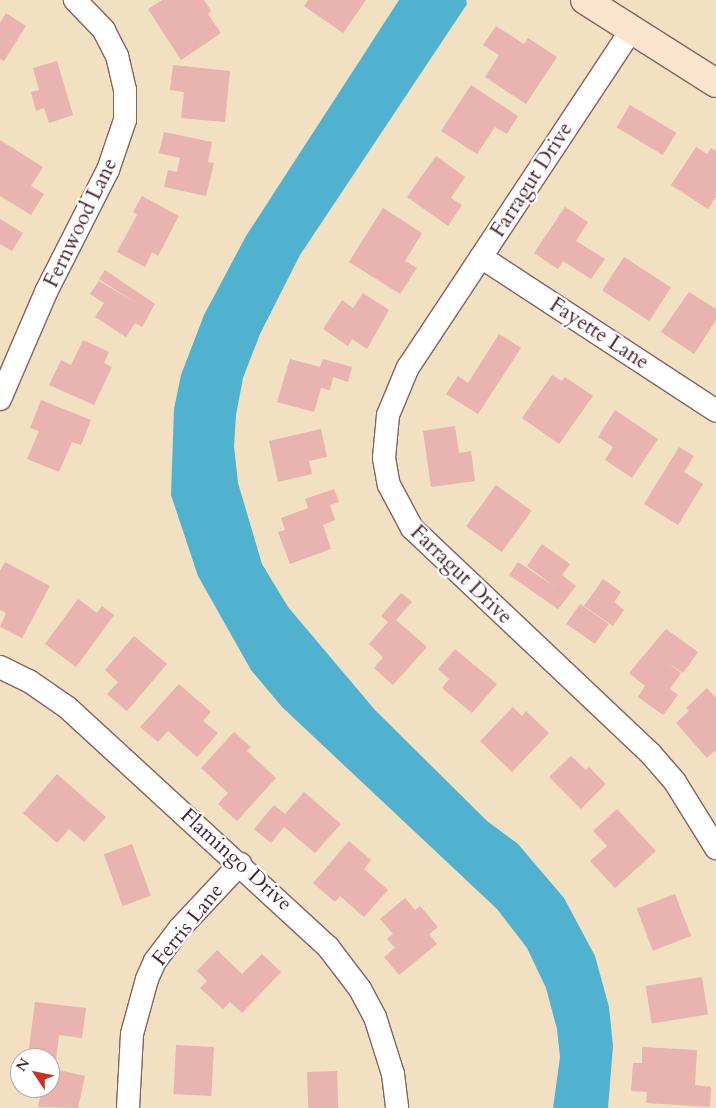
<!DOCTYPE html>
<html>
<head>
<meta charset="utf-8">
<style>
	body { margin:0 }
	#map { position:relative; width:716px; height:1108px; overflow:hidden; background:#f1e0c1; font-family:Cardo,serif }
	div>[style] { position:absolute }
	.water>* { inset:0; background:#51b2d0 }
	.building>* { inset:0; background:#e9b3af; transform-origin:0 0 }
	.roads { filter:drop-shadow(1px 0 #846360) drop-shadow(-1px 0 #846360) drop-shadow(0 1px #846360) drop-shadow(0 -1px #846360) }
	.street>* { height:22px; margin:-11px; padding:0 11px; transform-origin:11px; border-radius:11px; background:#fff }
	.secondary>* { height:28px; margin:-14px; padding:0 14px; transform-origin:14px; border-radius:14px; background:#fbe5cf }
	span { translate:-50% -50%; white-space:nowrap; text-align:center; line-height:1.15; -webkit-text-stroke:4.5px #fff; paint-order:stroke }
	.street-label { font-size:21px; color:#4a1f2b }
	.north { position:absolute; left:10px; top:1048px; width:50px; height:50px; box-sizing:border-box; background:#fff; border:1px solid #b7a5aa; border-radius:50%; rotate:304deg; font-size:14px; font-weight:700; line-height:20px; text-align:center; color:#4a1f2b }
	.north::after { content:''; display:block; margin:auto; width:18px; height:22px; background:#c8321e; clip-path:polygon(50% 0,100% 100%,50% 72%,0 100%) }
</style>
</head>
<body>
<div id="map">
	<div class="water">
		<i style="clip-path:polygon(399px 0,466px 0,467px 4px,300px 255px,260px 334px,243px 378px,236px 415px,234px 446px,238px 483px,262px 564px,288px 607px,375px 710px,487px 821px,518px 844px,564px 898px,595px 956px,609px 1007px,613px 1046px,608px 1108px,553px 1108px,560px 1057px,557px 1029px,546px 988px,527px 948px,497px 909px,282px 707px,251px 670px,198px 576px,171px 495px,174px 409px,181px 375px,204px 315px,246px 236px)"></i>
	</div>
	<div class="building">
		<i style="clip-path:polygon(162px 0,204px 0,211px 11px,208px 14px,221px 33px,181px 60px,148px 9px)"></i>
		<i style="clip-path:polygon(308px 0,366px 0,343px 33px,304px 6px)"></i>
		<i style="clip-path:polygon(6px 13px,26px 26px,4px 61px,0 59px,0 23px)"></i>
		<i style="clip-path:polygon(496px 26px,524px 44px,528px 38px,557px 57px,526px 104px,485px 77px,499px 55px,483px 45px)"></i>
		<i style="clip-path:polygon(57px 61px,73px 115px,49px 123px,44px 108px,36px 111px,31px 92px,39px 90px,33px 68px)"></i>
		<i style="clip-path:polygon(173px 65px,230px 71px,225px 122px,181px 118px,184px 92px,170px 90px)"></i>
		<i style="clip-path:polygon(471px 85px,518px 116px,507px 134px,495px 127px,477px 154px,441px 131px)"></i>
		<i style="left:630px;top:105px;width:54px;height:26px;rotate:31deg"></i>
		<i style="clip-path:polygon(164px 132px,212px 142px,208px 162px,214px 163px,206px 196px,164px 187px,168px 170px,177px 172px,180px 158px,159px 153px)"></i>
		<i style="clip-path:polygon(0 140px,43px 167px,31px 186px,44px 194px,31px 215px,0 196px)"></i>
		<i style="clip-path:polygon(696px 147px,707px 154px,711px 148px,716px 151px,716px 197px,708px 209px,671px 185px)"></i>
		<i style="clip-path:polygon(436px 156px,465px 177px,451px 198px,462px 205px,448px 226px,407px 197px)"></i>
		<i style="clip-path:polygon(142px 196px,179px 216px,158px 256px,152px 252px,145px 267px,117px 252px,137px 215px,133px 212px)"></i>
		<i style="clip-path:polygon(565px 207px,588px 222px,576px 241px,605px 259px,591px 279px,563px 261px,558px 269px,534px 253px)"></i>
		<i style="clip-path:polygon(383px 208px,422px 233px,405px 261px,417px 268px,400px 294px,349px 262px)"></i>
		<i style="clip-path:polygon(0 219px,23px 233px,12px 251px,0 244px)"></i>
		<i style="left:624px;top:257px;width:56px;height:40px;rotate:33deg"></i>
		<i style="clip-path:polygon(105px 270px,155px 304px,142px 327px,135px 323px,126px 337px,95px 317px,104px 303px,90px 294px,99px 281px,136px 303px,99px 279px)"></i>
		<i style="clip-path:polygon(689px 292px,716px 309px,716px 320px,694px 354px,661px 332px)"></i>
		<i style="clip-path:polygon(363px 293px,389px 310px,367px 349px,352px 339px,348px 346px,323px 329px,342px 300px,353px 308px)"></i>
		<i style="clip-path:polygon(499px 334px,521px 348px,478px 414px,446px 394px,458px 376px,468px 383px)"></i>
		<i style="clip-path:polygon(83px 340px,109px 352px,104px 363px,112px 367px,94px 405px,49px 385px,61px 360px,71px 365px)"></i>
		<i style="clip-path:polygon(290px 359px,320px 367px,323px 359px,352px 367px,348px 382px,333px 377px,330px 390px,321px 388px,314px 412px,277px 402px)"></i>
		<i style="clip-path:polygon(552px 375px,562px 381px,565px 377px,593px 396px,559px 444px,522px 418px)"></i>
		<i style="clip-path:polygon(41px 400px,91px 420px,81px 445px,72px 442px,59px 472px,27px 459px,39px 431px,30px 428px)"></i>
		<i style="clip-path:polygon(615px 410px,658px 439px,632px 478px,605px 460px,613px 447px,598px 437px)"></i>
		<i style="clip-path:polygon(455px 426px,459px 453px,471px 451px,475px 481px,431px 487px,423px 431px)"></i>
		<i style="clip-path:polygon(321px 429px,327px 457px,309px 461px,312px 474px,278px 482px,269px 441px)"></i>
		<i style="clip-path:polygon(679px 447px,694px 456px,684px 472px,703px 484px,678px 525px,644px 504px)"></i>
		<i style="left:496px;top:485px;width:44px;height:51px;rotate:36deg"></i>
		<i style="clip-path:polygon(334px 489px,339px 502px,330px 505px,335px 520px,323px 525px,331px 549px,290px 564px,278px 532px,285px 530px,281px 518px,308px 508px,305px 499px)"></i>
		<i style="clip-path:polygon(542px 544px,570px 564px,562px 575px,576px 586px,558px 609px,509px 575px,518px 562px,558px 589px,527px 566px)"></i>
		<i style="clip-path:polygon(5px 562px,50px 586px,22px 638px,0 627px,6px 613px,0 610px,0 571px)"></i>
		<i style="clip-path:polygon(603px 579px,621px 592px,614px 602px,624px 610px,613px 626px,584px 606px)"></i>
		<i style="clip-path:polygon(401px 593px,412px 602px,396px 620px,427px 647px,393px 685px,374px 668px,383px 657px,369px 644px,388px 622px,381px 616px)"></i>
		<i style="clip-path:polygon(78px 599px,97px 613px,102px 606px,114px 615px,76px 667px,45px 644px)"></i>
		<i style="left:580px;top:604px;width:35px;height:24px;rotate:35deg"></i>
		<i style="clip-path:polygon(666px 629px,698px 652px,683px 673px,668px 663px,681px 673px,670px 689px,678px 695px,663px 715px,638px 697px,645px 686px,629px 673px)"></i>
		<i style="clip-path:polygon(134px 636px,167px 664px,127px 711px,107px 694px,118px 682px,105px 670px)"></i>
		<i style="clip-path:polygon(455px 649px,497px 684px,472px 713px,442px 688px,449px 679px,438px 669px)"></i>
		<i style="clip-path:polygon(179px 684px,211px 712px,203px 721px,218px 733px,197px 757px,168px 731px,158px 742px,140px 727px)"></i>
		<i style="clip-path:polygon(707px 688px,716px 698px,716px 750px,707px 758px,676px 723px,689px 711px,686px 708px)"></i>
		<i style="clip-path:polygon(513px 707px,522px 716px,526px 711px,549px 733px,512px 772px,480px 741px)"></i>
		<i style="clip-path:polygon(234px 732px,251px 747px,247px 751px,276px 778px,237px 821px,218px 804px,228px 793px,201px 768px)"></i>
		<i style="clip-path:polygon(571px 756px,586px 770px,589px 767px,606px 784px,581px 809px,549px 777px)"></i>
		<i style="clip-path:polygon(57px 774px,106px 817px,84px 842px,69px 829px,57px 843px,23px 813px)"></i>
		<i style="clip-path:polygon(304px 792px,341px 824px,315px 853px,284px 827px,271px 843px,254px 829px,274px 805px,285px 814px)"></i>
		<i style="clip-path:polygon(617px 809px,656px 851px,615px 888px,590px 861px,607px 846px,593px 831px)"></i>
		<i style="clip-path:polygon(349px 841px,371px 860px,364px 869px,388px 890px,364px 917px,340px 896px,335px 902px,313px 883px)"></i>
		<i style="left:132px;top:844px;width:55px;height:30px;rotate:70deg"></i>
		<i style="left:675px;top:894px;width:45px;height:41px;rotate:69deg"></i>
		<i style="clip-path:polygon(405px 898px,415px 910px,420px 906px,438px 927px,429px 934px,437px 944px,399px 975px,384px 957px,395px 948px,387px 939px,393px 934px,380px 919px)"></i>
		<i style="clip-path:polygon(217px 950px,242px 974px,262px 954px,281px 972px,242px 1013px,230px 1002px,223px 1009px,200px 988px,207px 981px,197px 971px)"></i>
		<i style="left:702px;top:977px;width:38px;height:57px;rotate:81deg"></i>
		<i style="clip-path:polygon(35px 1002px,86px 1008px,82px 1038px,59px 1035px,56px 1060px,28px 1056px)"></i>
		<i style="left:176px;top:1045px;width:38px;height:49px;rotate:3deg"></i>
		<i style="clip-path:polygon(642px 1047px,697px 1050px,695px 1085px,711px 1087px,710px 1107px,646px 1103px,647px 1092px,631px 1091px,633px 1063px,642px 1063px)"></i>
		<i style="clip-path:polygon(54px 1069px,85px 1076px,78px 1108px,38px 1107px,42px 1088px,50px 1088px)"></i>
		<i style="left:337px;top:1071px;width:37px;height:30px;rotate:88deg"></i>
	</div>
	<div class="roads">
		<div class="street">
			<i style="left:632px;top:29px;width:405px;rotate:123.5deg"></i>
			<i style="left:408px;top:367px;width:52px;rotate:112.6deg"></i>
			<i style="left:388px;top:415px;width:43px;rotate:95.3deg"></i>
			<i style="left:384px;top:458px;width:27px;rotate:80deg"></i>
			<i style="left:389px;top:485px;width:49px;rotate:61.9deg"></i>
			<i style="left:412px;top:528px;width:328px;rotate:43.4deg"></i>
			<i style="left:650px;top:753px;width:38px;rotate:49deg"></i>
			<i style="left:675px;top:782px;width:78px;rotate:58.2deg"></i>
			<i style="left:481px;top:257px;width:281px;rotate:33.2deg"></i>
			<i style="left:0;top:399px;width:116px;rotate:-66.7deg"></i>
			<i style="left:46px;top:292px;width:137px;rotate:-63.1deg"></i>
			<i style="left:108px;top:170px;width:53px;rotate:-71.2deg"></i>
			<i style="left:125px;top:120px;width:30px;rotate:-90deg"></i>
			<i style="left:125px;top:90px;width:35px;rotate:-103deg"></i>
			<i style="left:117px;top:56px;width:29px;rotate:-117deg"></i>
			<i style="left:104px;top:30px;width:42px;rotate:-134deg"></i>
			<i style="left:0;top:667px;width:32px;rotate:26deg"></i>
			<i style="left:29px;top:681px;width:47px;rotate:34.7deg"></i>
			<i style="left:68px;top:708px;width:353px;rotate:42.6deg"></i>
			<i style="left:328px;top:947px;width:53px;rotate:52.7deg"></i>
			<i style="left:360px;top:989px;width:32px;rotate:62deg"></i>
			<i style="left:375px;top:1017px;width:60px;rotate:72.5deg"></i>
			<i style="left:393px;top:1074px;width:34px;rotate:83deg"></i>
			<i style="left:128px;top:1108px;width:74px;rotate:-86.9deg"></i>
			<i style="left:132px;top:1034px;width:57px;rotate:-74.7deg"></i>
			<i style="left:147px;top:979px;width:20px;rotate:-66deg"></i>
			<i style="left:155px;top:961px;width:41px;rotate:-52.9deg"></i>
			<i style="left:180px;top:928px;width:88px;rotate:-46.8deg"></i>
		</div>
		<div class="secondary">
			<i style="left:585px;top:0;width:155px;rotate:32.4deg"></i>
		</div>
	</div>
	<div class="street-label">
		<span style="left:532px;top:180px;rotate:-57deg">Farragut Drive</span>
		<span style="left:81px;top:223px;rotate:-64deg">Fernwood Lane</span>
		<span style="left:599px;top:334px;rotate:33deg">Fayette Lane</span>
		<span style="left:461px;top:575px;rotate:44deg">Farragut Drive</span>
		<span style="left:236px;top:860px;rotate:42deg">Flamingo Drive</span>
		<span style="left:188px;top:925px;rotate:-51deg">Ferris Lane</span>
	</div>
	<div class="north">N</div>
</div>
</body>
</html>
